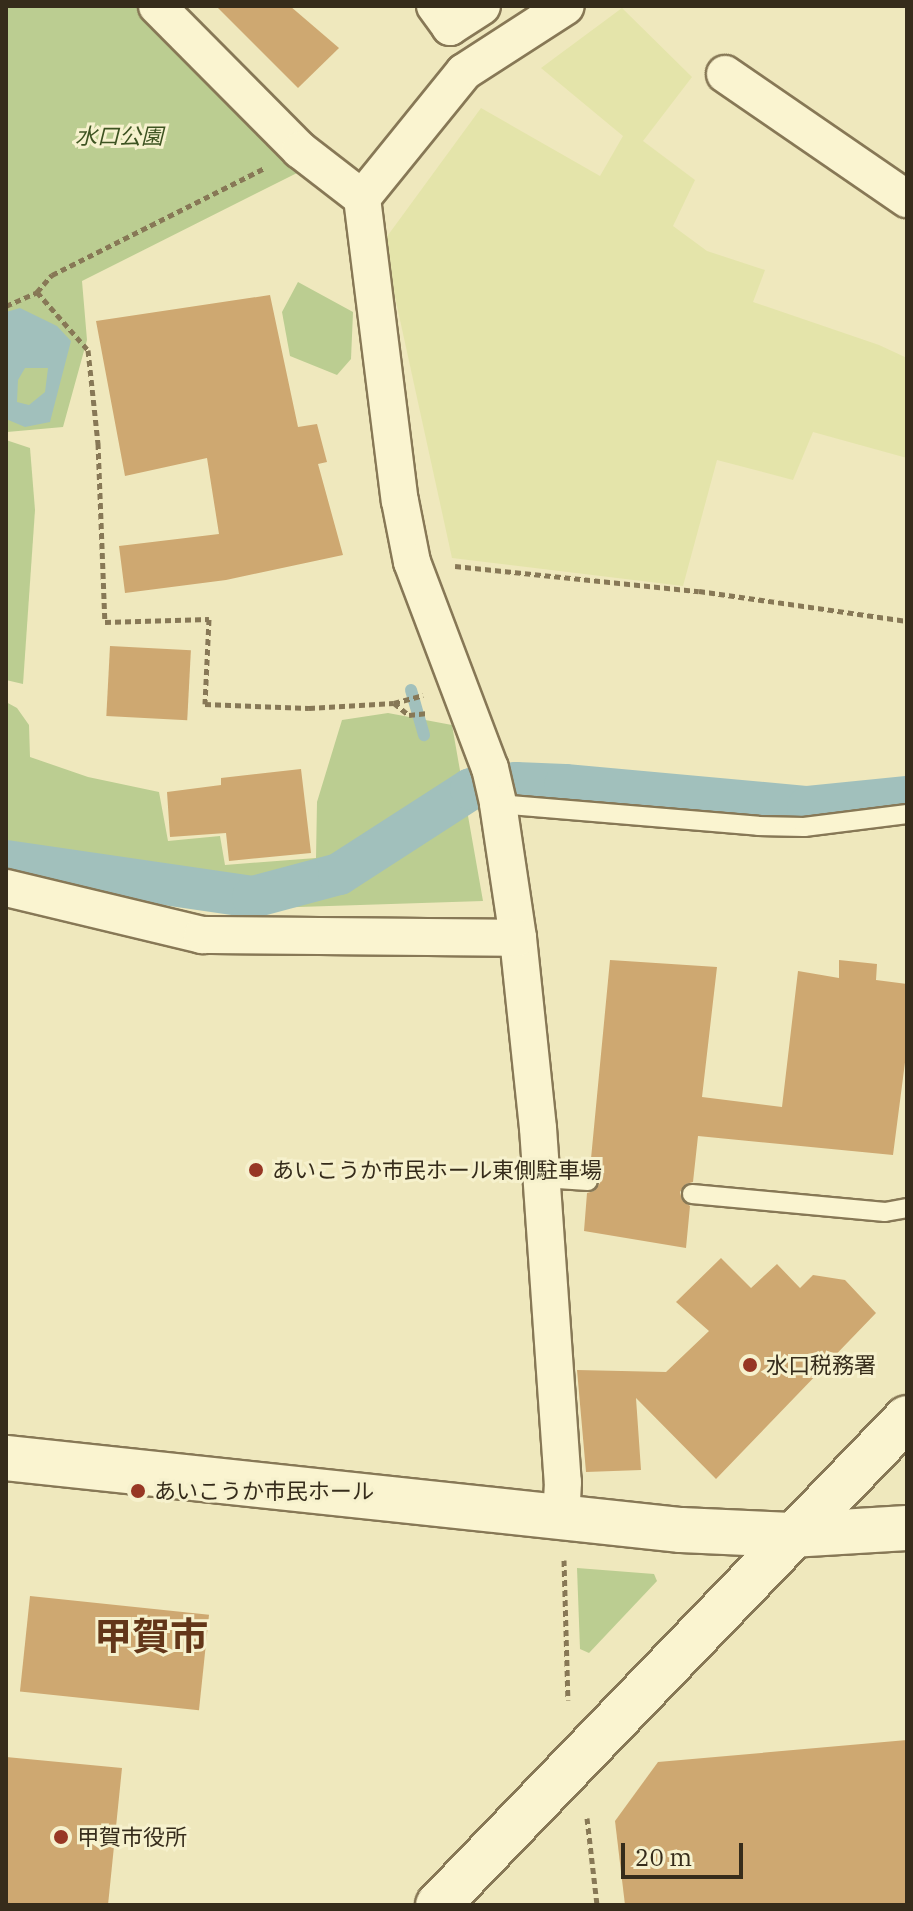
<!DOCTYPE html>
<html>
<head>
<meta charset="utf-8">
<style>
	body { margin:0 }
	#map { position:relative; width:913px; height:1911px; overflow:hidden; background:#efe8bd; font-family:"IBM Plex Serif","Noto Sans JP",serif }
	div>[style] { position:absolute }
	.farmland>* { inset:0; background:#e4e4aa }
	.green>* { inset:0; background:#bbcd91 }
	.water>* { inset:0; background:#a1c0bc }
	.stream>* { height:12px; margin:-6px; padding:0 6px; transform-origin:6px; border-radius:6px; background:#a1c0bc }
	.canal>* { height:42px; margin:-21px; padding:0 21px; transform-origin:21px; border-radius:21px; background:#a1c0bc }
	.building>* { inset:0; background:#cea871; transform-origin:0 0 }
	.path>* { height:5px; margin-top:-2.5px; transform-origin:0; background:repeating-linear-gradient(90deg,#877856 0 6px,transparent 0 10px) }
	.roads { filter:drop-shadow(2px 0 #877856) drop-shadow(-2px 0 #877856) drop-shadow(0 2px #877856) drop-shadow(0 -2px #877856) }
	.lane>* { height:18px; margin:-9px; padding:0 9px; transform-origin:9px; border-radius:9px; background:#faf4d0 }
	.street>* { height:36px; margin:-18px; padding:0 18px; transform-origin:18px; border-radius:18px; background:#faf4d0 }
	.secondary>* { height:44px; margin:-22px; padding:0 22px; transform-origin:22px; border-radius:22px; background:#faf4d0 }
	.dots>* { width:22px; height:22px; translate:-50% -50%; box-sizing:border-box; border:4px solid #f6f1cd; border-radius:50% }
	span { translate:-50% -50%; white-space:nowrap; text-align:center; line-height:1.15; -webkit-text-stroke:6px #f6f1cd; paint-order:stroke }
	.park-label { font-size:22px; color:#3d5321; font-style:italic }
	.poi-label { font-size:22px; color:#362c1b }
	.left { translate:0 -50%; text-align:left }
	.town-label { font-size:38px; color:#633619; font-weight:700 }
	.frame { position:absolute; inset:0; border:8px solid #362c1b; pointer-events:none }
	.scale { position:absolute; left:621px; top:1843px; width:122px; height:36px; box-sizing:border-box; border:4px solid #362c1b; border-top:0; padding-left:10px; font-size:24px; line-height:28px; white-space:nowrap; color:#362c1b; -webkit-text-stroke:6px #f6f1cd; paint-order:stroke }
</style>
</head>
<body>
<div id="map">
	<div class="farmland">
		<i style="clip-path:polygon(622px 8px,692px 77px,643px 141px,695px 180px,673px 226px,707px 251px,765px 270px,753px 302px,879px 345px,907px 358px,907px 458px,813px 432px,793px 480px,717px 460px,683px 586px,452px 558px,383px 242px,481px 108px,600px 176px,623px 136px,541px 68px)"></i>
	</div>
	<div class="green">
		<i style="clip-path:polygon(6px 6px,148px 6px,305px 169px,82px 281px,87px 340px,63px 427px,7px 432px)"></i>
		<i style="clip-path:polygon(298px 282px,353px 312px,351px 359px,337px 375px,290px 356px,282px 312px)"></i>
		<i style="clip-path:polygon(6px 440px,30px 448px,35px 510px,23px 684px,6px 680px)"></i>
		<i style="clip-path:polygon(6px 702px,17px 708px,29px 725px,30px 757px,88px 777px,159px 792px,168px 841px,220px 836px,225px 865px,316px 858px,317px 802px,342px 720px,388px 713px,452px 725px,483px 901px,268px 908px,6px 871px)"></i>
		<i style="clip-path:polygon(577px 1568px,654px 1574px,657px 1581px,589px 1653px,580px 1649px)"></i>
	</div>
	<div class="water">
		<i style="clip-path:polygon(evenodd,20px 308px,57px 326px,71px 341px,50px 422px,25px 427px,6px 419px,6px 312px,20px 308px,25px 368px,48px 368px,45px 392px,29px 405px,17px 402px,18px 380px,25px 368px)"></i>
	</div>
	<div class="stream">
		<i style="left:411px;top:690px;width:47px;rotate:73.9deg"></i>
		<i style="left:435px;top:799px;width:10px;rotate:79deg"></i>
	</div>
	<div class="canal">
		<i style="left:6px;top:861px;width:250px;rotate:8.3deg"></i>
		<i style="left:253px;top:897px;width:89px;rotate:-15deg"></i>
		<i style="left:339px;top:874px;width:157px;rotate:-32.8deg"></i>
		<i style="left:471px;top:789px;width:45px;rotate:-7.6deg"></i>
		<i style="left:516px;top:783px;width:49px;rotate:2.3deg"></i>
		<i style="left:565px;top:785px;width:244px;rotate:5.2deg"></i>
		<i style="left:808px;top:807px;width:100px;rotate:-5.8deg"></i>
	</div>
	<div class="building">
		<i style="clip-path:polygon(216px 6px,290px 6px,339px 48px,298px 88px)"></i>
		<i style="clip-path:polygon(270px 295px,298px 427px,317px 424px,327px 462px,318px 464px,343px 555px,226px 580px,125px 593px,119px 546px,219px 534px,207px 458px,125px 476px,96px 321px)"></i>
		<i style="left:110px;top:646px;width:81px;height:70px;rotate:3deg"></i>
		<i style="clip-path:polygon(301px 769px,311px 853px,229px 861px,226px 833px,170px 837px,167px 792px,221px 785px,221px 778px)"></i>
		<i style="clip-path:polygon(610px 960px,717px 967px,702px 1097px,782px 1107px,798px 971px,839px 978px,839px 960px,877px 964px,876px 980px,907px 984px,907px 1047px,893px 1155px,698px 1136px,693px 1182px,686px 1184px,680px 1192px,682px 1200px,690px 1206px,686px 1248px,584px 1231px,587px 1193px,594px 1191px,600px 1183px,598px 1175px,590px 1169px)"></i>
		<i style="clip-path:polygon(721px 1258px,751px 1288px,777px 1264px,800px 1288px,813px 1275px,845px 1280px,876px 1313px,716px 1479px,636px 1398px,641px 1470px,586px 1472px,577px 1370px,666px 1372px,709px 1331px,676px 1302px)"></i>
		<i style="left:30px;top:1596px;width:180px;height:96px;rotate:6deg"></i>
		<i style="clip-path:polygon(907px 1740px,907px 1905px,625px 1905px,615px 1821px,658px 1762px)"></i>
		<i style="clip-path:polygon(6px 1757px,122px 1768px,108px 1905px,6px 1905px)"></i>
	</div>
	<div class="path">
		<i style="left:37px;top:292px;width:77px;rotate:48.7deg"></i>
		<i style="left:88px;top:350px;width:94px;rotate:83.9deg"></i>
		<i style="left:98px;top:443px;width:179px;rotate:87.8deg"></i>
		<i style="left:105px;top:622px;width:104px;rotate:-1.7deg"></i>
		<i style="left:209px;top:619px;width:85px;rotate:92.7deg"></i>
		<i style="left:205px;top:704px;width:104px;rotate:2.2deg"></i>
		<i style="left:309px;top:708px;width:85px;rotate:-3.4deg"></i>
		<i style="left:394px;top:703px;width:19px;rotate:39deg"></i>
		<i style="left:409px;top:715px;width:19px;rotate:-6deg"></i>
		<i style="left:6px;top:306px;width:34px;rotate:-24deg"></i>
		<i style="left:37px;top:292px;width:23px;rotate:-49deg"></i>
		<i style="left:52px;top:275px;width:238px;rotate:-26.7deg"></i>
		<i style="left:455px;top:566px;width:245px;rotate:5.9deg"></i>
		<i style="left:699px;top:591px;width:210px;rotate:8.2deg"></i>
		<i style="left:394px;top:703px;width:30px;rotate:-15deg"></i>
		<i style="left:564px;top:1560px;width:140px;rotate:88.4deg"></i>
		<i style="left:587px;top:1818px;width:88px;rotate:83.4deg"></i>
	</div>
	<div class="roads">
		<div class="lane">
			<i style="left:498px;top:804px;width:261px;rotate:4.8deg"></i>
			<i style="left:758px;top:826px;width:46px;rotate:1.2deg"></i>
			<i style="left:804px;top:827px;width:104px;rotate:-7.2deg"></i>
			<i style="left:542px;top:1178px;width:46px;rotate:3.7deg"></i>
			<i style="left:692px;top:1194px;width:194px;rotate:5.3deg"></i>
			<i style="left:885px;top:1212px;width:22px;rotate:-10deg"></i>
		</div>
		<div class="street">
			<i style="left:157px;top:6px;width:203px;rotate:45.2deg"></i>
			<i style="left:300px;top:150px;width:78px;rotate:37.7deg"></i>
			<i style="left:362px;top:198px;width:305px;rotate:82.9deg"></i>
			<i style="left:400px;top:501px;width:62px;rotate:78.9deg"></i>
			<i style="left:412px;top:562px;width:220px;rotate:69.3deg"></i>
			<i style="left:490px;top:768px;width:37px;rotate:77deg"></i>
			<i style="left:498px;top:804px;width:135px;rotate:81.5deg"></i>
			<i style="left:518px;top:938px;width:191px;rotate:84deg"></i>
			<i style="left:538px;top:1128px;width:355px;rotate:86deg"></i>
			<i style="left:563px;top:1482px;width:36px;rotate:93deg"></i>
			<i style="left:435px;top:6px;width:26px;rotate:54deg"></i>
			<i style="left:450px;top:27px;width:38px;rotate:-33deg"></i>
			<i style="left:725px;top:74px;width:221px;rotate:34.5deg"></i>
			<i style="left:362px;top:198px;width:162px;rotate:-51deg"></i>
			<i style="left:464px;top:72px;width:121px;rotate:-32.9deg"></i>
			<i style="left:6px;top:888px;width:202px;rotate:13.5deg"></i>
			<i style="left:202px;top:935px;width:316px;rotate:0.5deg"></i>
		</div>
		<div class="secondary">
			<i style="left:6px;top:1458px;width:679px;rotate:6.09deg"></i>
			<i style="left:681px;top:1530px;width:110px;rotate:2.6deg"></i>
			<i style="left:791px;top:1535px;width:116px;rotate:-3.5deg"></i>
			<i style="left:438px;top:1905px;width:676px;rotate:-46.08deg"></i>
		</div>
	</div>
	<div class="dots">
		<i style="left:256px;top:1170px;background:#973724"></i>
		<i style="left:750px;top:1365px;background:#973724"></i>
		<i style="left:138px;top:1491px;background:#973724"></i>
		<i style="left:61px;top:1837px;background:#973724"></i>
	</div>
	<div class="park-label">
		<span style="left:119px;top:136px">水口公園</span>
	</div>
	<div class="poi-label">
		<span class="left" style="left:272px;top:1170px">あいこうか市民ホール東側駐車場</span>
		<span class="left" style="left:766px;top:1365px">水口税務署</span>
		<span class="left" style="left:154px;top:1491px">あいこうか市民ホール</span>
		<span class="left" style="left:77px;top:1837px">甲賀市役所</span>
	</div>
	<div class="town-label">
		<span style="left:151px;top:1636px">甲賀市</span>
	</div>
	<div class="frame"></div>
	<div class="scale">20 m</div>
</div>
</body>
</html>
